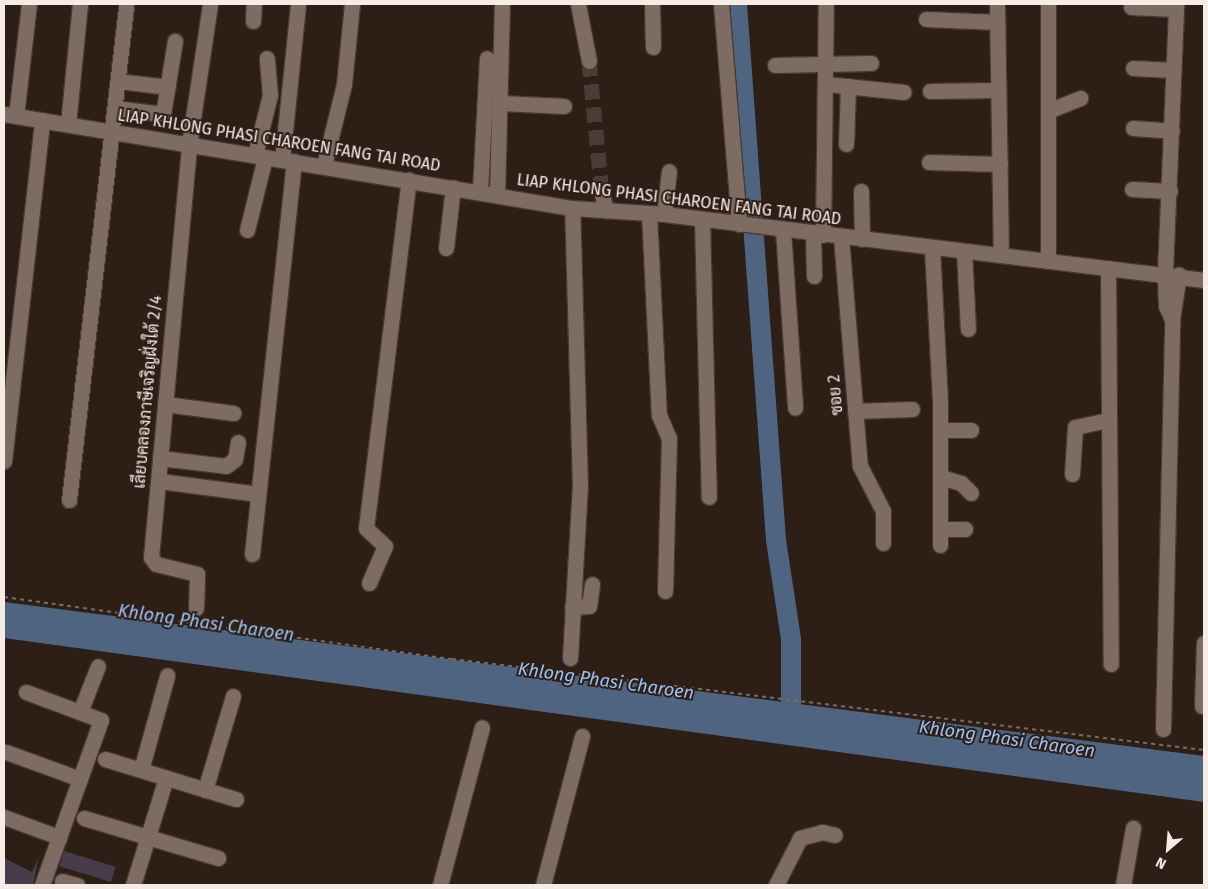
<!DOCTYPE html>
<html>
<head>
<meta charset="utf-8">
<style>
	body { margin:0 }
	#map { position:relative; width:1208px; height:889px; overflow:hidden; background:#2d1e16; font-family:"Fira Sans",Sarabun,sans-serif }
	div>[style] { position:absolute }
	.water>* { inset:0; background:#4f6481 }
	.river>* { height:20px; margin:-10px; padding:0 10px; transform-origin:10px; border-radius:10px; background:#4f6481 }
	.building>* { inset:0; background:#483c4a; transform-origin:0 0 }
	.minor-tunnel>* { height:15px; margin-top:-7.5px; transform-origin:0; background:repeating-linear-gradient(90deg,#4b3d35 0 15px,transparent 0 23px) }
	.path>* { height:2px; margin-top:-1px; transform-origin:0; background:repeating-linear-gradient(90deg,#786b63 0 4px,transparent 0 8px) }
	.roads { filter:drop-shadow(1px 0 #463a35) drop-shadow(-1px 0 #463a35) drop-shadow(0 1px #463a35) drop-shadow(0 -1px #463a35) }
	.minor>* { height:15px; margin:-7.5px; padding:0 7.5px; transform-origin:7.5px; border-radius:7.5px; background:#7e6c62 }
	span { translate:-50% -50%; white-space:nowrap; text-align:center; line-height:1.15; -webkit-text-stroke:4px #2d1e16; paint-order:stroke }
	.street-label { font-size:16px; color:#f6ebe5 }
	.water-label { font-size:18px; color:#9cc2f5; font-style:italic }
	.frame { position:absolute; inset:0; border:5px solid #f6ebe5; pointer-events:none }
	.north { position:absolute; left:1143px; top:824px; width:50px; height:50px; -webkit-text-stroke:4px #2d1e16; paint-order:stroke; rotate:207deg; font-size:14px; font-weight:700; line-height:20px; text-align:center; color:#f6ebe5 }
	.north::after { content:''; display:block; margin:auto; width:18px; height:22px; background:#f6ebe5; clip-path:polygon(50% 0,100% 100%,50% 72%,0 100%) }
</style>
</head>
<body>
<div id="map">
	<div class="water">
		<i style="clip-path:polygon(4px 602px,1204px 756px,1204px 802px,4px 638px)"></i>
	</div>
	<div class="river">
		<i style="left:737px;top:4px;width:537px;rotate:85.84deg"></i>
		<i style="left:776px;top:540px;width:100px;rotate:81.4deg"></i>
		<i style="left:791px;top:639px;width:84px;rotate:90deg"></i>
	</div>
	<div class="building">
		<i style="left:64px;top:851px;width:54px;height:16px;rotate:17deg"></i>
		<i style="clip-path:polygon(39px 856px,33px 885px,4px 885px,4px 858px,32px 872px)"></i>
	</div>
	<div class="minor-tunnel">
		<i style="left:589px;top:61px;width:134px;rotate:84.4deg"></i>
	</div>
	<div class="path">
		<i style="left:4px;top:597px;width:452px;rotate:7.9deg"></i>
		<i style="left:452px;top:659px;width:757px;rotate:6.9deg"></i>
	</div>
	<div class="roads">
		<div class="minor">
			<i style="left:578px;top:4px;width:58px;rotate:79.1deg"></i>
			<i style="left:652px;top:4px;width:43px;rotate:88.7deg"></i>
			<i style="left:721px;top:4px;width:221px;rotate:85.3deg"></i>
			<i style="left:997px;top:4px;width:251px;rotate:89.1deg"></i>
			<i style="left:1131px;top:7px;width:44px;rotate:2.6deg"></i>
			<i style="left:926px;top:19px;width:71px;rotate:2.4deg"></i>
			<i style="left:253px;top:21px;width:17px;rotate:-87deg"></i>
			<i style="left:775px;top:65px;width:96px;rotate:-1.2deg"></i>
			<i style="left:1133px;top:68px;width:40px;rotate:2.9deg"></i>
			<i style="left:118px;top:81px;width:50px;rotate:6.8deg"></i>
			<i style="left:826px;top:84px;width:78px;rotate:5.9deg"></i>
			<i style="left:930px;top:91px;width:67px;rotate:-0.9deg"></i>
			<i style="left:501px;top:103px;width:63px;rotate:2.7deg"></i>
			<i style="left:115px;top:108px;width:48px;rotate:7.1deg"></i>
			<i style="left:163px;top:114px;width:74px;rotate:-80.7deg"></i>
			<i style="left:1048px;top:111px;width:35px;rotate:-22deg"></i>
			<i style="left:4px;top:114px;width:576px;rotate:9.4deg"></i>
			<i style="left:572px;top:208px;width:92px;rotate:3.7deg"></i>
			<i style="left:664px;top:214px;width:544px;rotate:6.97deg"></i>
			<i style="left:16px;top:116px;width:113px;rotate:-83.4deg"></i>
			<i style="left:68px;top:124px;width:121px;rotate:-84.3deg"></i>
			<i style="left:1133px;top:128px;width:39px;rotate:4deg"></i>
			<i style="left:846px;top:144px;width:58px;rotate:-88deg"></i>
			<i style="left:255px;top:155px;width:62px;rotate:-76deg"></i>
			<i style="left:270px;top:95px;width:37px;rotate:-95deg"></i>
			<i style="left:282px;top:160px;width:157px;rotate:-84.1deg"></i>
			<i style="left:929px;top:162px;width:71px;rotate:1.6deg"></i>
			<i style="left:324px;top:165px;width:83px;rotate:-76.1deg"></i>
			<i style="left:344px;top:84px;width:80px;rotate:-84.3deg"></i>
			<i style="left:1132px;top:189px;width:38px;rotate:3deg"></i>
			<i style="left:480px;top:191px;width:133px;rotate:-87deg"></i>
			<i style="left:861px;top:191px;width:48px;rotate:88.8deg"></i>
			<i style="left:602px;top:194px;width:17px;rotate:77deg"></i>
			<i style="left:497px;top:195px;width:191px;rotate:-88.5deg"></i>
			<i style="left:649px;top:213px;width:202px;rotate:87.2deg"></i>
			<i style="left:659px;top:415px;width:25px;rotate:67deg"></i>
			<i style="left:669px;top:438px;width:153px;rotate:91.5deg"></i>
			<i style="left:664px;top:214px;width:43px;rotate:-83.4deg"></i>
			<i style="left:702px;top:219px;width:278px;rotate:88.6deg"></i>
			<i style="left:247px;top:230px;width:75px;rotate:-76.1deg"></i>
			<i style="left:783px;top:230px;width:178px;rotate:86.1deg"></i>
			<i style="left:813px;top:234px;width:42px;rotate:88.6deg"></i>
			<i style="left:823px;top:235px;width:231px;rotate:-89.3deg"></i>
			<i style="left:841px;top:237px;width:230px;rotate:85.3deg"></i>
			<i style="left:860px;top:466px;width:51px;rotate:62.9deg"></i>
			<i style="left:883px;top:511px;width:32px;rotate:90deg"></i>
			<i style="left:446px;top:248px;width:61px;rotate:-83.5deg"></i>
			<i style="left:932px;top:248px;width:155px;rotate:87deg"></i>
			<i style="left:940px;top:403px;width:142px;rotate:90deg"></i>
			<i style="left:964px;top:251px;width:78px;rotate:87.1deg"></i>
			<i style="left:1048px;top:261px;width:257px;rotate:-90deg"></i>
			<i style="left:1108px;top:268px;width:396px;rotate:89.6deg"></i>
			<i style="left:1172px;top:319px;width:14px;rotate:-115deg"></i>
			<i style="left:1166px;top:306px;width:34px;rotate:-92deg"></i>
			<i style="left:1165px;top:272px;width:268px;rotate:-87.6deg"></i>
			<i style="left:165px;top:404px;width:69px;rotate:7.5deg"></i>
			<i style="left:855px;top:411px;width:57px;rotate:-2deg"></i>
			<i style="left:941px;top:430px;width:30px"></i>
			<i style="left:160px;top:458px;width:66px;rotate:6.9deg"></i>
			<i style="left:226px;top:466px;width:11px;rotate:-38deg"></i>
			<i style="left:235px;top:459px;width:17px;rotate:-80deg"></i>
			<i style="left:4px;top:461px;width:343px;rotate:-83.6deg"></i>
			<i style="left:1072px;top:474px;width:47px;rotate:-86.3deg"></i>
			<i style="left:1075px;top:427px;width:35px;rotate:-12deg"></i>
			<i style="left:941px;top:477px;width:21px;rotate:17deg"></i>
			<i style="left:961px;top:483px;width:14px;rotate:45deg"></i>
			<i style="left:167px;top:482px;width:92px;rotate:7.5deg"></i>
			<i style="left:69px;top:500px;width:499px;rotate:-83.4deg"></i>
			<i style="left:942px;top:529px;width:23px"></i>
			<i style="left:252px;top:554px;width:395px;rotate:-83.9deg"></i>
			<i style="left:369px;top:583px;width:40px;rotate:-66.6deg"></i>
			<i style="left:385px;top:546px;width:26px;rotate:-137deg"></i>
			<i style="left:366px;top:528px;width:351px;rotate:-83deg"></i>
			<i style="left:572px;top:607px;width:17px;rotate:-3deg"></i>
			<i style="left:589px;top:606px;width:22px;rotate:-82deg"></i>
			<i style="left:196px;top:608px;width:34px;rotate:-88deg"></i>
			<i style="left:197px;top:574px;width:42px;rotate:-166.3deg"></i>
			<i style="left:156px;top:564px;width:9px;rotate:-126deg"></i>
			<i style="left:151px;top:557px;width:414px;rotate:-84.7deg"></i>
			<i style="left:189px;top:145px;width:143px;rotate:-81.5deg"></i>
			<i style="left:570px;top:658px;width:171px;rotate:-86.7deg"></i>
			<i style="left:580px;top:487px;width:279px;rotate:-91.6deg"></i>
			<i style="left:26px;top:692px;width:80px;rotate:20.5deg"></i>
			<i style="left:101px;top:720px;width:175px;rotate:109.7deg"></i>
			<i style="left:1202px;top:706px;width:63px;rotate:-88.2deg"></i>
			<i style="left:80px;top:712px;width:49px;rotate:-68.6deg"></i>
			<i style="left:1163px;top:729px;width:410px;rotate:-88.7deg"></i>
			<i style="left:1172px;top:319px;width:45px;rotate:-81deg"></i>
			<i style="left:6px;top:752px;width:79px;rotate:20deg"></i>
			<i style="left:105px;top:759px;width:137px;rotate:17deg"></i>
			<i style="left:141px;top:770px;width:98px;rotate:-74.5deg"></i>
			<i style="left:205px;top:790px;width:98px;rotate:-73.4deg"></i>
			<i style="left:4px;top:817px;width:59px;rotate:20deg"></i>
			<i style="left:84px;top:818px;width:140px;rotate:16.6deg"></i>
			<i style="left:62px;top:881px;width:16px;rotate:15deg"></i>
			<i style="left:133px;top:885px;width:112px;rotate:-72.9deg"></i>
			<i style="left:440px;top:885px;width:163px;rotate:-75.1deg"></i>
			<i style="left:543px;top:885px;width:154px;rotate:-75.3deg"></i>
			<i style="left:776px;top:885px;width:53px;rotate:-62.9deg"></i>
			<i style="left:800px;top:838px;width:23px;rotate:-15deg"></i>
			<i style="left:822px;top:832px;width:13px;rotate:13deg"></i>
			<i style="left:1123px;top:885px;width:58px;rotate:-80deg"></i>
		</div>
	</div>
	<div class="street-label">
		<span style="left:279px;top:141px;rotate:9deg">LIAP KHLONG PHASI CHAROEN FANG TAI ROAD</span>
		<span style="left:679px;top:200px;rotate:7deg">LIAP KHLONG PHASI CHAROEN FANG TAI ROAD</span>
		<span style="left:148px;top:392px;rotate:-85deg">เลียบคลองภาษีเจริญฝั่งใต้ 2/4</span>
		<span style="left:836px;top:395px;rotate:-95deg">ซอย 2</span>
	</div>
	<div class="water-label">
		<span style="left:206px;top:623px;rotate:8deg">Khlong Phasi Charoen</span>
		<span style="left:606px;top:681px;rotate:8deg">Khlong Phasi Charoen</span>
		<span style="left:1007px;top:739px;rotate:8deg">Khlong Phasi Charoen</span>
	</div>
	<div class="frame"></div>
	<div class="north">N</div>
</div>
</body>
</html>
